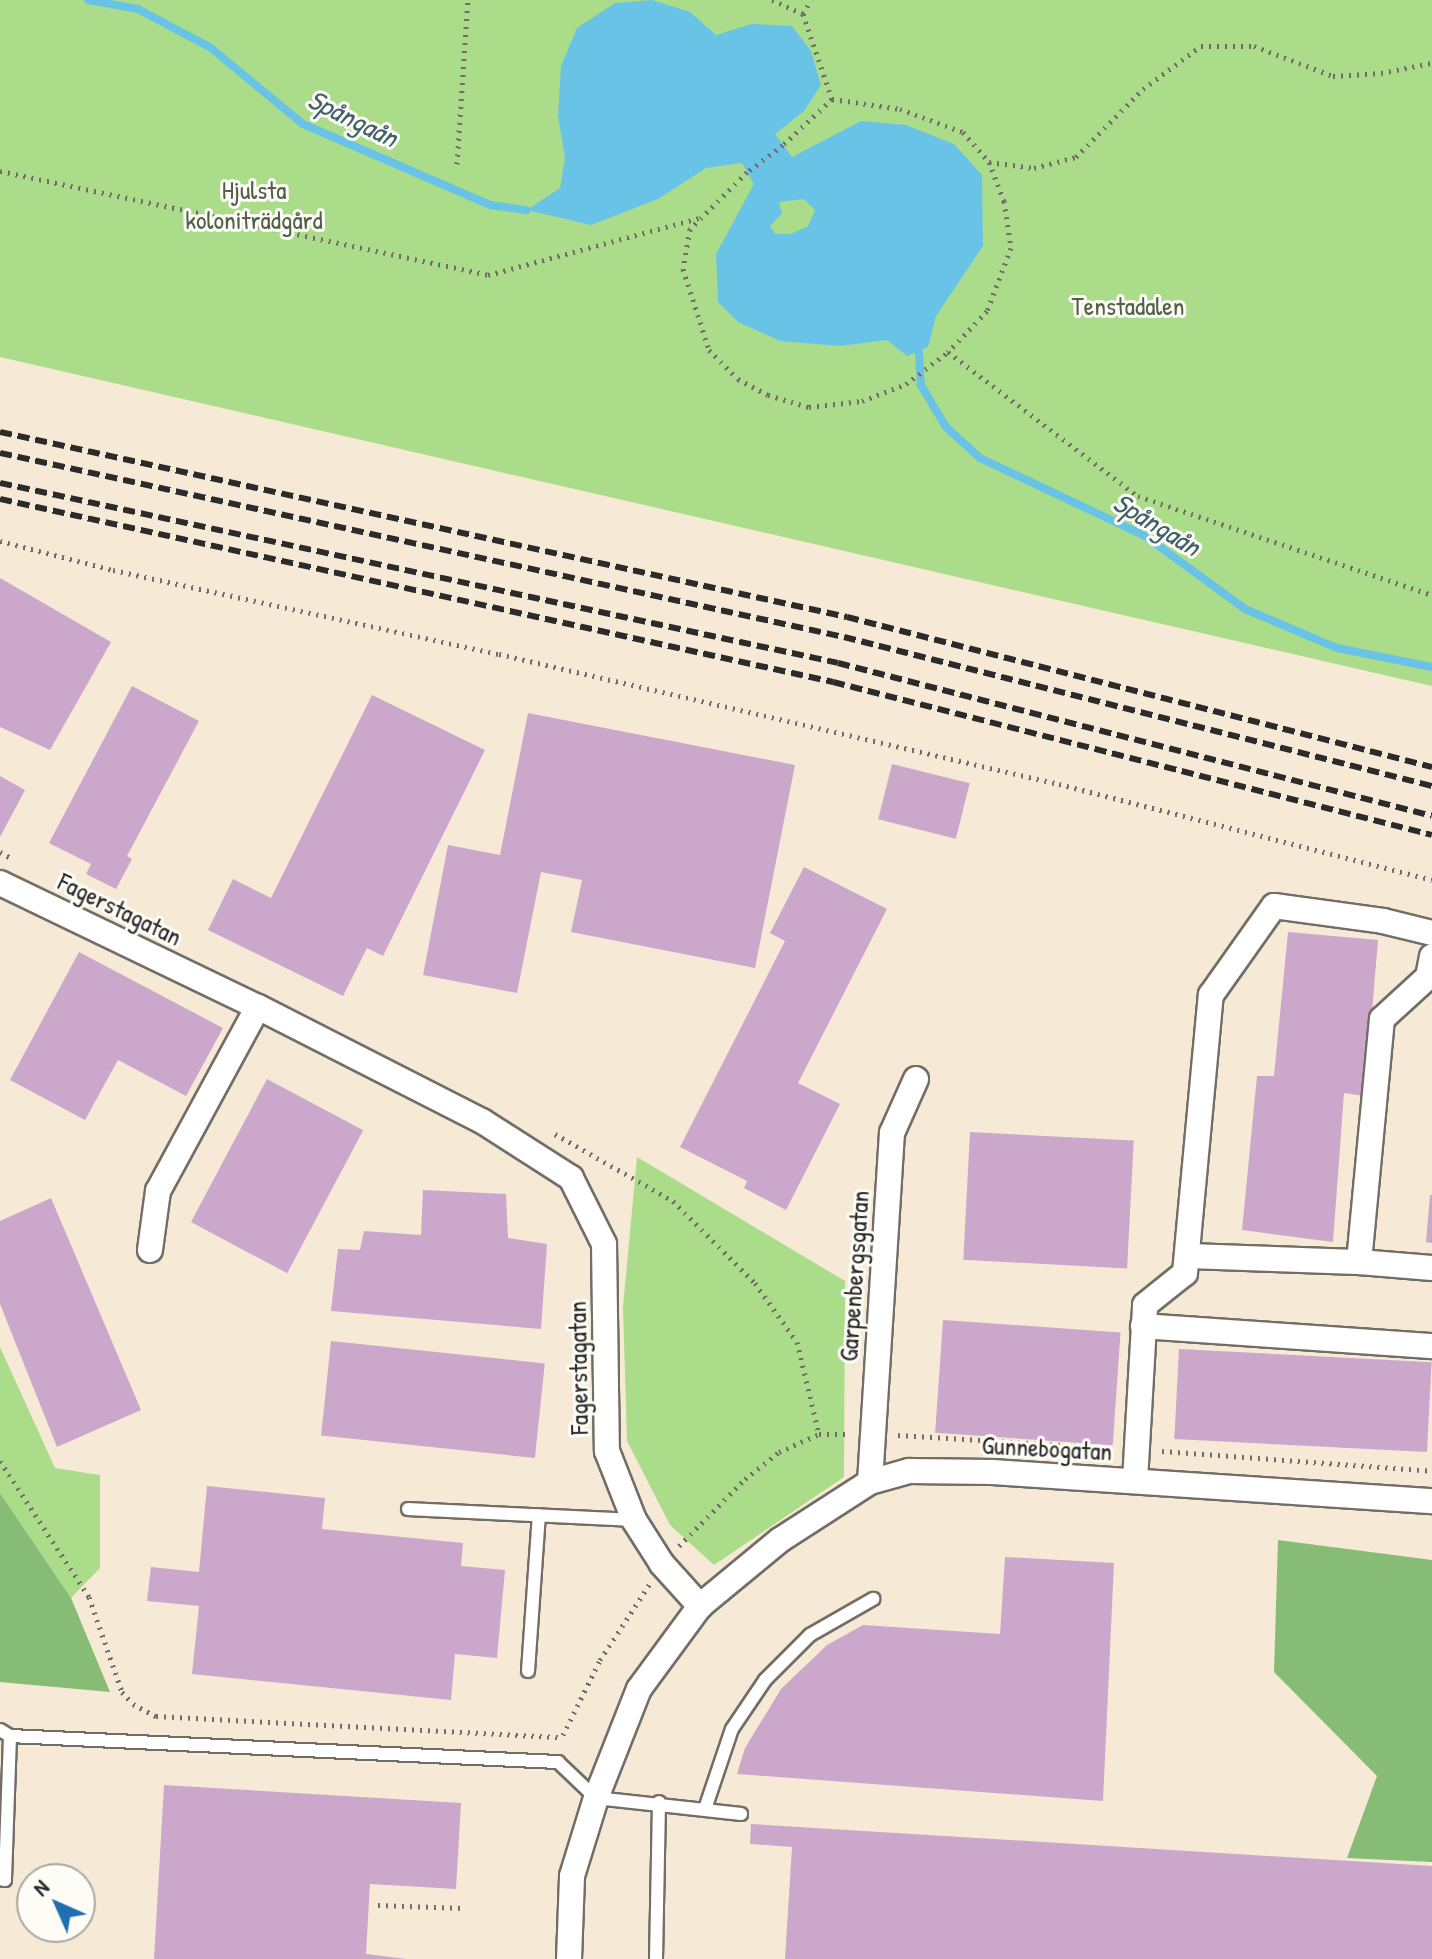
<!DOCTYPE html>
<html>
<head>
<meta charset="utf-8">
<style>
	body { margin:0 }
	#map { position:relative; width:1432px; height:1959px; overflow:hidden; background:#f6ead6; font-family:"Patrick Hand",sans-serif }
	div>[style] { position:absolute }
	.green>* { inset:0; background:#aadc8a }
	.forest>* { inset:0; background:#87bc76 }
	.water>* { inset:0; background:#69c3e7 }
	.stream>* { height:8px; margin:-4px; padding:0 4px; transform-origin:4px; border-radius:4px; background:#69c3e7 }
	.building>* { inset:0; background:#cca7cc; transform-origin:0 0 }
	.path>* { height:5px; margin-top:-2.5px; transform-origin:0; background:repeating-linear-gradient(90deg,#726e67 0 2px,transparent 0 8px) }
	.roads { filter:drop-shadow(2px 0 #726e67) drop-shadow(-2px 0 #726e67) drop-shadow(0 2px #726e67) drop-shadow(0 -2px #726e67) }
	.service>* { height:12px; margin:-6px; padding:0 6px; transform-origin:6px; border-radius:6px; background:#fff }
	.minor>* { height:24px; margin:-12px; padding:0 12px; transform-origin:12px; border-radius:12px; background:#fff }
	.rail>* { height:6px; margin-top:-3px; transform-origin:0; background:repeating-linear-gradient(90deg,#2b2b2b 0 12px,transparent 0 18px) }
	span { translate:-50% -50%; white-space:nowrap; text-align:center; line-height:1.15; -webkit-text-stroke:6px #fdfcf7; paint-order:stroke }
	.park-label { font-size:26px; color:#516048 }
	.street-label { font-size:26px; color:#2b2b2b }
	.water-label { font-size:28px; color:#41606d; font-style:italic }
	.north { position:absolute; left:16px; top:1863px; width:80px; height:80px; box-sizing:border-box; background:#fdfcf7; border:2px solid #a9a8a5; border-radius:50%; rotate:315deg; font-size:22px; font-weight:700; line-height:32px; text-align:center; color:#2b2b2b }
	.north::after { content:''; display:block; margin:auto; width:28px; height:36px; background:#1f6fb2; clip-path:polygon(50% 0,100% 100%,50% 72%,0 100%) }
</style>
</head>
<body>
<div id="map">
	<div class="green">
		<i style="clip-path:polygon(0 0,1432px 0,1432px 686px,0 357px)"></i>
		<i style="clip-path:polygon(637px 1157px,845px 1281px,844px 1477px,714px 1565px,670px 1525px,627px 1441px,623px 1307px)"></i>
		<i style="clip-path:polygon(0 1347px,55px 1468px,100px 1475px,100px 1568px,71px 1598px,0 1493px)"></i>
	</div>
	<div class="forest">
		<i style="clip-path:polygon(0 1493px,71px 1598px,110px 1692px,0 1682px)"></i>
		<i style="clip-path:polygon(1278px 1540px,1432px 1560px,1432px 1862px,1347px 1858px,1377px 1776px,1274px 1672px)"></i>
	</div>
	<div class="water">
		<i style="clip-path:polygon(evenodd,652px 0,690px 12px,716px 35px,752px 24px,792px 26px,811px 51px,821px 85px,804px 111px,775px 134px,792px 157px,861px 121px,906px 125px,954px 144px,982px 175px,983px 246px,936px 316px,928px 347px,907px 356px,887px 340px,840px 346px,780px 341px,738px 322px,718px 302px,716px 254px,754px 184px,742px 163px,706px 168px,658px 199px,591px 225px,527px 210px,560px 188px,565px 158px,558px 116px,561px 66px,577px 28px,615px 3px,652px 0,804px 199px,815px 210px,808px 226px,791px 234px,775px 234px,770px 226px,782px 213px,779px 202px,804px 199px)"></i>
	</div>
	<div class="stream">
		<i style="left:88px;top:0;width:51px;rotate:10.2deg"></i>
		<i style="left:138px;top:9px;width:83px;rotate:28.1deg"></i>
		<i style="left:211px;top:48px;width:119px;rotate:39.6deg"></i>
		<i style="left:303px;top:124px;width:204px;rotate:23.4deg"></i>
		<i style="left:490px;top:205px;width:37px;rotate:8deg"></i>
		<i style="left:919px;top:351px;width:34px;rotate:87deg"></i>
		<i style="left:921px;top:385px;width:49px;rotate:59.2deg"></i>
		<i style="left:946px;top:427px;width:46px;rotate:42.4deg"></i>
		<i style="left:980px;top:458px;width:183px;rotate:25.3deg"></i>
		<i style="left:1145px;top:536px;width:124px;rotate:36.1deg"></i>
		<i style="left:1245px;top:609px;width:100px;rotate:23deg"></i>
		<i style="left:1337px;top:648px;width:97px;rotate:11.3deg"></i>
	</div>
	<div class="building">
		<i style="clip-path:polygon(0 578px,111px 642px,50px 750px,0 727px)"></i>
		<i style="clip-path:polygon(132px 686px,199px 721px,127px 856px,132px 859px,116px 889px,86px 874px,91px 864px,49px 843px)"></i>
		<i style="clip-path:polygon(372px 695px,485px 750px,383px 956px,367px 948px,343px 996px,208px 930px,233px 879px,271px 898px)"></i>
		<i style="clip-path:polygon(528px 713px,795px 765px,755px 968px,571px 932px,582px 880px,541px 872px,517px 993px,423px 975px,448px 845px,500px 855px)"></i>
		<i style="left:892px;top:764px;width:80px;height:57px;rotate:14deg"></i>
		<i style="clip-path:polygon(0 776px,25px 790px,0 837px)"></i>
		<i style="clip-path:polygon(804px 867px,887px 909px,798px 1083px,840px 1104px,786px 1210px,744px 1188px,747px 1181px,680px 1147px,785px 941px,770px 933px)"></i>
		<i style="clip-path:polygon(1288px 932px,1378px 940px,1365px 1096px,1344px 1093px,1333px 1242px,1242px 1230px,1257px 1076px,1274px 1076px)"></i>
		<i style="clip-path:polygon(79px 952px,223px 1028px,186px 1096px,118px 1060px,85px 1120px,10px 1080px)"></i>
		<i style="left:267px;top:1079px;width:109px;height:162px;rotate:28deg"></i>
		<i style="left:970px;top:1132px;width:164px;height:128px;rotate:3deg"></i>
		<i style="clip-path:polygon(423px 1190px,506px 1194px,508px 1238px,547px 1244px,541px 1329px,331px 1311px,338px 1249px,360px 1250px,364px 1231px,421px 1235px)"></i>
		<i style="clip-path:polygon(1430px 1195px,1432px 1195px,1432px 1243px,1426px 1242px)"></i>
		<i style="clip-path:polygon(51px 1198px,141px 1410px,57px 1447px,0 1304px,0 1221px)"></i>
		<i style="left:943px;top:1320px;width:178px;height:113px;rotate:4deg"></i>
		<i style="left:331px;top:1341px;width:215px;height:95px;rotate:6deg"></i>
		<i style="left:1179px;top:1349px;width:253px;height:90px;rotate:3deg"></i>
		<i style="clip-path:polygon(207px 1486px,325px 1498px,322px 1529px,463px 1543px,461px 1566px,505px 1570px,497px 1658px,455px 1654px,451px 1700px,192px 1674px,199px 1606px,147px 1601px,151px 1567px,199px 1572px)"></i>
		<i style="clip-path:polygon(1005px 1557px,1114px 1563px,1103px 1801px,737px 1774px,745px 1748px,781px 1689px,827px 1645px,863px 1625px,1000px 1634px)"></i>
		<i style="clip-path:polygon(164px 1785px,461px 1803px,456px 1889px,370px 1884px,366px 1954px,407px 1959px,154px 1959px)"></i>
		<i style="clip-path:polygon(751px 1824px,1432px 1866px,1432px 1959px,785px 1959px,792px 1847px,750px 1844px)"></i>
	</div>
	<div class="path">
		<i style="left:772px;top:0;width:34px;rotate:24deg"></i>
		<i style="left:803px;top:14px;width:90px;rotate:71.2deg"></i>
		<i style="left:832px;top:99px;width:69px;rotate:8.4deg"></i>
		<i style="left:900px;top:109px;width:67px;rotate:20.1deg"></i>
		<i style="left:963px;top:132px;width:40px;rotate:49deg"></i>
		<i style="left:989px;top:162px;width:42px;rotate:69deg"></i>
		<i style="left:1004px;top:201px;width:48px;rotate:81.5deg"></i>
		<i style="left:1011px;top:248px;width:67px;rotate:110.9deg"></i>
		<i style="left:987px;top:311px;width:57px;rotate:133.6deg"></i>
		<i style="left:948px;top:352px;width:238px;rotate:37.2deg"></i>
		<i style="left:1138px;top:496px;width:310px;rotate:18.6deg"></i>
		<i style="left:803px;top:14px;width:16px;rotate:-60deg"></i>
		<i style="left:832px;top:99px;width:67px;rotate:136.8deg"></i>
		<i style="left:783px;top:145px;width:45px;rotate:143.1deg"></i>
		<i style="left:747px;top:172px;width:81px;rotate:135deg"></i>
		<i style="left:690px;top:229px;width:41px;rotate:99.9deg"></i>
		<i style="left:683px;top:269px;width:85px;rotate:72.2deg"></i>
		<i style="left:709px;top:350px;width:41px;rotate:45deg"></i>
		<i style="left:738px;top:379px;width:34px;rotate:28deg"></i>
		<i style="left:768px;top:395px;width:43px;rotate:16.3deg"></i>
		<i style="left:809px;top:407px;width:53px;rotate:-6.5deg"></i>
		<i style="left:862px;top:401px;width:47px;rotate:-21.1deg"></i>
		<i style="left:906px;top:384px;width:53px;rotate:-37.3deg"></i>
		<i style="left:989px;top:162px;width:45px;rotate:7.6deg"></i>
		<i style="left:1034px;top:168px;width:43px;rotate:-14.7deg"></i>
		<i style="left:1076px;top:157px;width:95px;rotate:-45.4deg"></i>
		<i style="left:1143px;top:89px;width:72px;rotate:-36.6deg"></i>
		<i style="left:1201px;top:46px;width:53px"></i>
		<i style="left:1254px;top:46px;width:85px;rotate:20.8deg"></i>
		<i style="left:1333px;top:76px;width:48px;rotate:-3.6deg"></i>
		<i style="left:1381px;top:73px;width:52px;rotate:-11.1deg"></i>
		<i style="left:457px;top:164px;width:164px;rotate:-86.2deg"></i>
		<i style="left:0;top:171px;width:499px;rotate:12deg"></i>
		<i style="left:488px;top:275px;width:223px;rotate:-15.1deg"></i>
		<i style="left:0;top:541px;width:117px;rotate:14.4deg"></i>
		<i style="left:113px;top:570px;width:395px;rotate:12.3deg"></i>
		<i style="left:499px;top:654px;width:575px;rotate:13.07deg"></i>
		<i style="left:1059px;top:784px;width:385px;rotate:14.4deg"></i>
		<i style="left:0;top:852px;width:13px;rotate:29deg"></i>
		<i style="left:555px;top:1134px;width:136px;rotate:29.6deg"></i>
		<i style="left:673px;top:1201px;width:116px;rotate:45deg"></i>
		<i style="left:755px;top:1283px;width:72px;rotate:54.6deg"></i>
		<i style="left:797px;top:1342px;width:95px;rotate:76.6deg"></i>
		<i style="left:898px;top:1435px;width:214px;rotate:3.5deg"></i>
		<i style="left:1162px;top:1451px;width:271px;rotate:4.2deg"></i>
		<i style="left:0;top:1461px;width:163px;rotate:56.8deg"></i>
		<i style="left:89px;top:1597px;width:101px;rotate:70.8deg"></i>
		<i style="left:122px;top:1692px;width:16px;rotate:47deg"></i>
		<i style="left:133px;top:1704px;width:26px;rotate:28deg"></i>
		<i style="left:156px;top:1716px;width:407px;rotate:3deg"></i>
		<i style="left:679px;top:1546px;width:94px;rotate:-45.4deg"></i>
		<i style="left:745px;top:1479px;width:43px;rotate:-38.5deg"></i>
		<i style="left:779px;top:1452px;width:44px;rotate:-24.2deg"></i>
		<i style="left:819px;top:1434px;width:29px"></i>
		<i style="left:563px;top:1735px;width:84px;rotate:-63.7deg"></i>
		<i style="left:600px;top:1660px;width:90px;rotate:-56.8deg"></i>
		<i style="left:378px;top:1905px;width:85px;rotate:2deg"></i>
	</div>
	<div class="roads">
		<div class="service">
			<i style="left:408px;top:1509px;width:226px;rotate:2.8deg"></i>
			<i style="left:528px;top:1671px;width:156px;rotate:-86deg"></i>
			<i style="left:0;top:1730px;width:12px;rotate:31deg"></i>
			<i style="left:10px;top:1736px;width:144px;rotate:92deg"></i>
			<i style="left:5px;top:1880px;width:5px;rotate:-169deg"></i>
			<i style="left:10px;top:1736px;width:549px;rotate:2.72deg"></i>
			<i style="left:558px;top:1762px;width:52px;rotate:43.5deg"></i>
			<i style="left:596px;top:1798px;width:146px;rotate:6.3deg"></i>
			<i style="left:705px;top:1809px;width:84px;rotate:-71.4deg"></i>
			<i style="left:732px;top:1729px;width:59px;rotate:-56deg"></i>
			<i style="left:765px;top:1680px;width:64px;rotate:-45deg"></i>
			<i style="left:810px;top:1635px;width:73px;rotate:-29.7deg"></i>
			<i style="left:656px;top:1959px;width:157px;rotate:-88.9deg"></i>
		</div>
		<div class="minor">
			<i style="left:0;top:883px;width:286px;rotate:25.7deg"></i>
			<i style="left:258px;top:1007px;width:251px;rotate:27deg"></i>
			<i style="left:482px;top:1121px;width:106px;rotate:32.6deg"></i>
			<i style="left:571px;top:1178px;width:74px;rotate:63.4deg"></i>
			<i style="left:604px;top:1244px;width:207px;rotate:89.2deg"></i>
			<i style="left:607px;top:1451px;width:74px;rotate:68.6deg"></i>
			<i style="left:634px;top:1520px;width:52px;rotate:57.5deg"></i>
			<i style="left:662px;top:1564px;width:57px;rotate:47.9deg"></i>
			<i style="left:150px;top:1250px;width:60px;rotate:-82.3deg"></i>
			<i style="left:158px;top:1191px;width:209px;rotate:-61.5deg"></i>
			<i style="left:1187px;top:1256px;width:172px;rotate:2deg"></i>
			<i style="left:1359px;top:1262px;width:244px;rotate:-84.6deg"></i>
			<i style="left:1382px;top:1019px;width:62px;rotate:-42.4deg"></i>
			<i style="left:1428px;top:977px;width:21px;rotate:-79deg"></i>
			<i style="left:1359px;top:1262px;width:73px;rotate:4.7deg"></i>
			<i style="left:1143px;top:1326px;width:290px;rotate:4deg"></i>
			<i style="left:1135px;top:1481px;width:176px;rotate:-86.7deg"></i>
			<i style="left:1145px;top:1305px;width:51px;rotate:-38.7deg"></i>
			<i style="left:1185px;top:1273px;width:279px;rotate:-84.7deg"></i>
			<i style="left:1211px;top:995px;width:109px;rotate:-54.7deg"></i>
			<i style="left:1274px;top:906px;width:110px;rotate:7.8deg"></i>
			<i style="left:1383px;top:921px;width:50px;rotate:13.8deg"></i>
			<i style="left:870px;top:1482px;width:350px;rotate:-86.4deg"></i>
			<i style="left:892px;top:1133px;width:59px;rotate:-66deg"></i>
			<i style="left:569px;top:1959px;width:83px;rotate:-87.9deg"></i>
			<i style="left:572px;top:1876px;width:82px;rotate:-72.9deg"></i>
			<i style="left:596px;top:1798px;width:117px;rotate:-68.5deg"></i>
			<i style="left:639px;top:1689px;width:103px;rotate:-53.7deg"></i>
			<i style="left:700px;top:1606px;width:104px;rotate:-39.5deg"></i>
			<i style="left:780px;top:1540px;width:107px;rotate:-32.8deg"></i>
			<i style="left:870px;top:1482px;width:41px;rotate:-15.8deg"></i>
			<i style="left:909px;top:1471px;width:84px;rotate:0.7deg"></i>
			<i style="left:993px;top:1472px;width:440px;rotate:3.8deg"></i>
		</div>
	</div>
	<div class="rail">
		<i style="left:0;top:432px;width:867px;rotate:12.32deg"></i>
		<i style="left:847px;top:617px;width:604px;rotate:14.38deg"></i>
		<i style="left:0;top:453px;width:864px;rotate:12.3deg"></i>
		<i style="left:844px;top:637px;width:607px;rotate:14.22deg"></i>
		<i style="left:0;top:483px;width:857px;rotate:12.12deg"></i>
		<i style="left:838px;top:663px;width:613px;rotate:14.44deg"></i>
		<i style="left:0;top:499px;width:853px;rotate:12.39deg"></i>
		<i style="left:833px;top:682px;width:618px;rotate:14.33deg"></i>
	</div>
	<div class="park-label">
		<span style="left:254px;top:205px">Hjulsta<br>koloniträdgård</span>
		<span style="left:1128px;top:306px">Tenstadalen</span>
	</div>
	<div class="street-label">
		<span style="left:120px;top:909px;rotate:26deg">Fagerstagatan</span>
		<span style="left:854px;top:1276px;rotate:-86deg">Garpenbergsgatan</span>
		<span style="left:578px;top:1368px;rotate:-91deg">Fagerstagatan</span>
		<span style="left:1047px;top:1448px;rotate:3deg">Gunnebogatan</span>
	</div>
	<div class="water-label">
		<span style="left:353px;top:118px;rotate:26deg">Spångaån</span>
		<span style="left:1157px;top:524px;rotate:31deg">Spångaån</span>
	</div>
	<div class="north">N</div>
</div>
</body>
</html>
